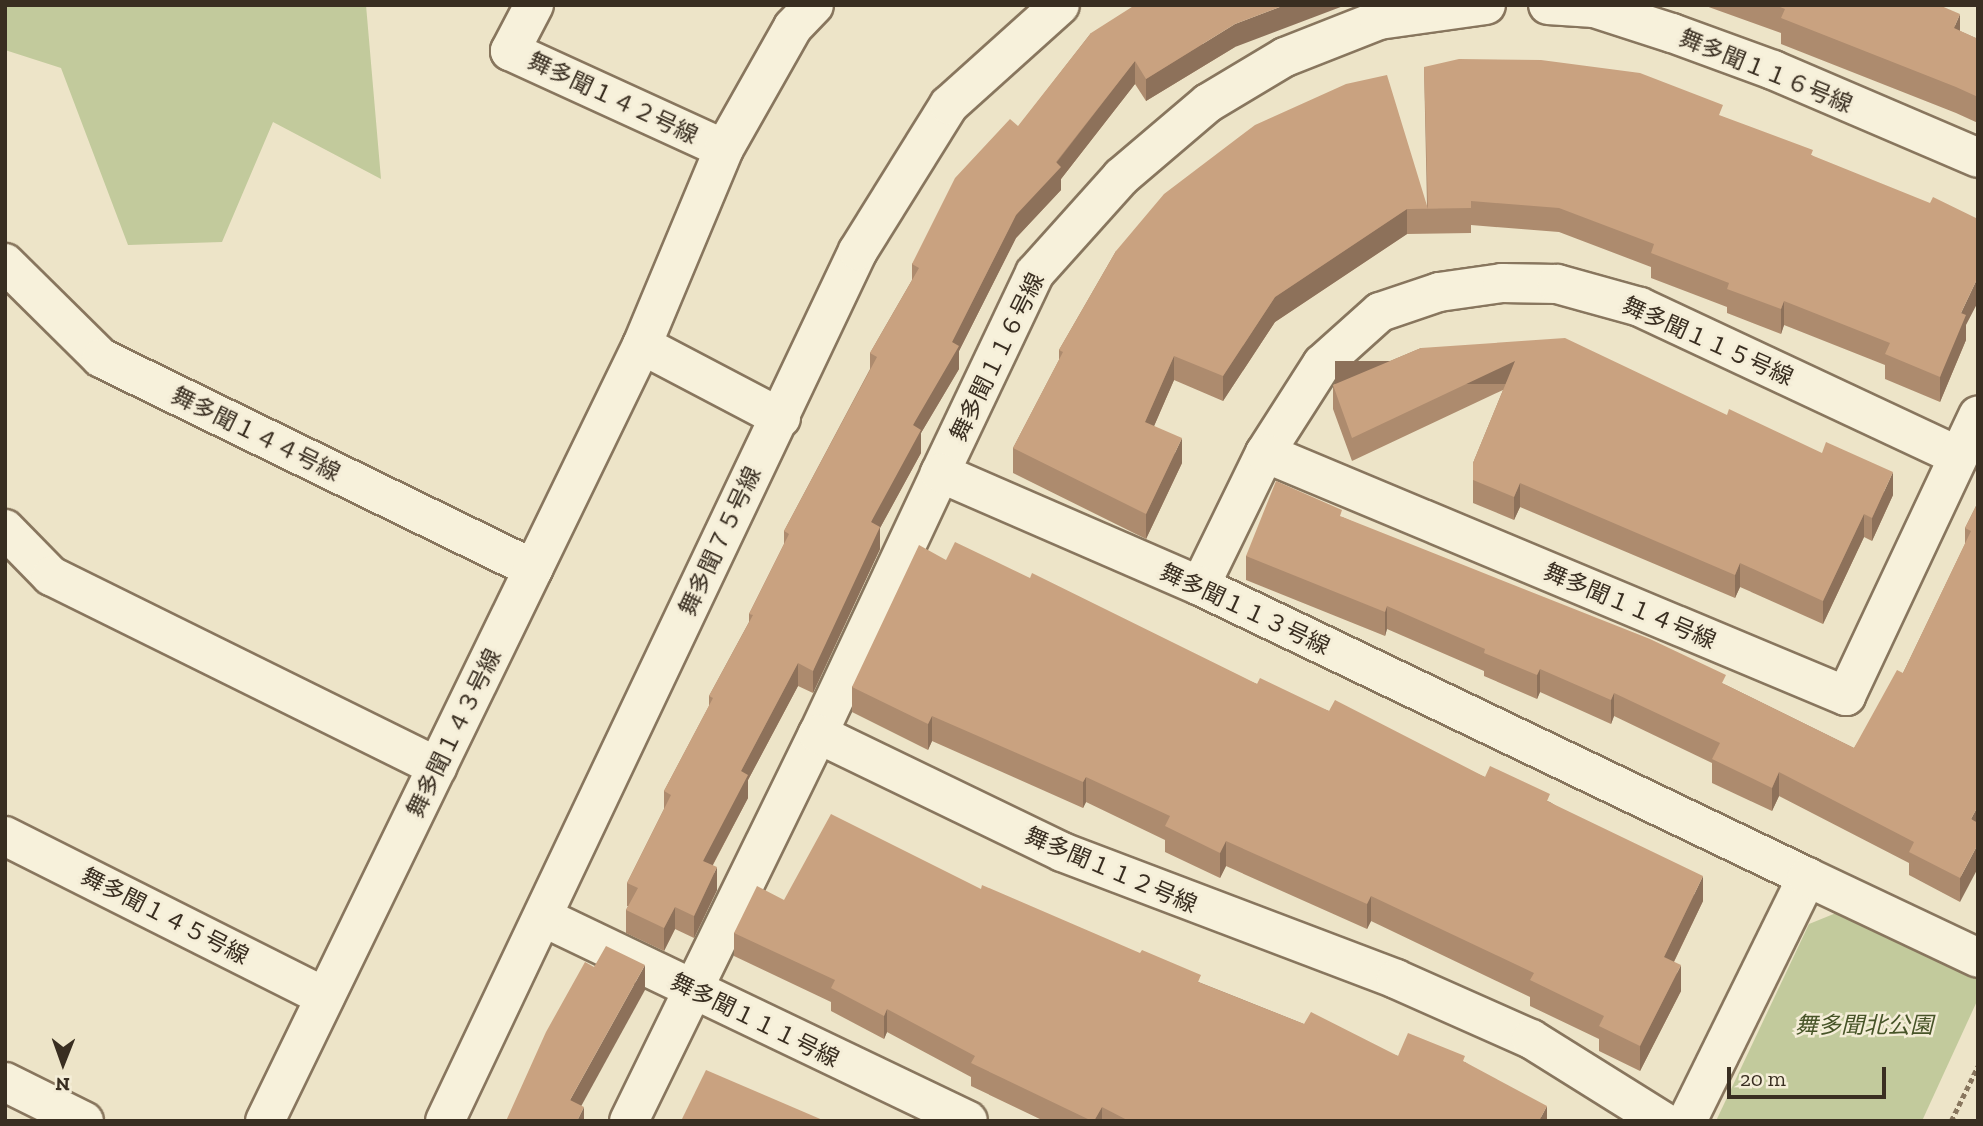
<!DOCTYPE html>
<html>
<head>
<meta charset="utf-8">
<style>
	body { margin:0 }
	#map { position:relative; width:1983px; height:1126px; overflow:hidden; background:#ede4c8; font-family:"Zilla Slab","Noto Sans JP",serif }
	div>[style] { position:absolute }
	.green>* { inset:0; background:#c2ca9c }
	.path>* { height:4.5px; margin-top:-2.25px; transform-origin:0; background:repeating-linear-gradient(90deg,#88765e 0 5px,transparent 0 8.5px) }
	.roads { filter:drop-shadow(2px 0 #88765e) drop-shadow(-2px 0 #88765e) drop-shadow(0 2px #88765e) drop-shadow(0 -2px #88765e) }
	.minor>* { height:38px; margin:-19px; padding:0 19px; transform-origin:19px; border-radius:19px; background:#f7f1db }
	.wall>* { inset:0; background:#ad8b6e }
	.shaded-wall>* { inset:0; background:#8d715a; transform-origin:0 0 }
	.building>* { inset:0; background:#c9a280 }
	span { translate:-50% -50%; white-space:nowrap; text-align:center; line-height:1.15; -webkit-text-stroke:5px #f4edd7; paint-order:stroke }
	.street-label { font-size:23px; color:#392e21 }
	.park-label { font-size:23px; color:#475428; font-style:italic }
	.frame { position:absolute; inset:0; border:7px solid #392e21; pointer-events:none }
	.north { position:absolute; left:28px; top:1028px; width:70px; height:70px; -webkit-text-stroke:5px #f4edd7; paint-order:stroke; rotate:181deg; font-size:19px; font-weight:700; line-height:28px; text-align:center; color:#392e21 }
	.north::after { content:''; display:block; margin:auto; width:24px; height:32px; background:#392e21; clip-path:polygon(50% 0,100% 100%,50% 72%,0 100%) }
	.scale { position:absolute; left:1727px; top:1067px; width:159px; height:32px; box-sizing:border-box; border:4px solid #392e21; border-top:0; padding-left:9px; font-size:21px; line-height:24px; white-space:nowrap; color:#392e21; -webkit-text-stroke:5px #f4edd7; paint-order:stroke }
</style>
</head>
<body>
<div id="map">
	<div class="green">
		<i style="clip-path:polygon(5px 5px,366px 5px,381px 179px,273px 122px,222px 242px,128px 245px,61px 68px,5px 50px)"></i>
		<i style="clip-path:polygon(1841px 911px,1978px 976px,1978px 999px,1922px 1121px,1716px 1121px,1809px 924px)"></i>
	</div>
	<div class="path">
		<i style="left:1951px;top:1121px;width:61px;rotate:-63.9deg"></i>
	</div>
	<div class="roads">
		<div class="minor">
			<i style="left:534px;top:5px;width:52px;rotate:117.6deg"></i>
			<i style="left:510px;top:51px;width:235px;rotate:24.6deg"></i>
			<i style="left:1548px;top:5px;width:46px;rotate:3.7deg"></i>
			<i style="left:1594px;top:8px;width:82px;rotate:17.8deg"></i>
			<i style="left:1672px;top:33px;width:108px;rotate:20.1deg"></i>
			<i style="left:1773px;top:70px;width:223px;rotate:23.2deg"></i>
			<i style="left:5px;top:263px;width:135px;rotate:44.7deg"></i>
			<i style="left:101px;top:358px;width:481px;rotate:26deg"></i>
			<i style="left:781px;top:418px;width:157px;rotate:-152.3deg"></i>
			<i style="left:642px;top:345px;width:212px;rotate:-67.3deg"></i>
			<i style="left:724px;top:149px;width:140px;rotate:-60.5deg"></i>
			<i style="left:793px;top:27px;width:30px;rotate:-46deg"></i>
			<i style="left:1265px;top:453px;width:106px;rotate:-57.4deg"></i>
			<i style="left:1322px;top:364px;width:78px;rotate:-41.9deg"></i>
			<i style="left:1380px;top:312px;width:62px;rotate:-18.7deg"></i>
			<i style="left:1439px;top:292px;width:64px;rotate:-8.1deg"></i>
			<i style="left:1502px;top:283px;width:55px;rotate:1deg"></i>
			<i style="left:1557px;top:284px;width:86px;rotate:15.5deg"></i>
			<i style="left:1640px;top:307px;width:351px;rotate:25.1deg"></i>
			<i style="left:940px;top:473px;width:221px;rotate:-64.6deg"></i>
			<i style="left:1035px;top:273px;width:129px;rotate:-48.1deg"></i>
			<i style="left:1121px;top:177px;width:114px;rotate:-40.4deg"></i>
			<i style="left:1208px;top:103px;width:90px;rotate:-30.9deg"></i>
			<i style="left:1285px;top:57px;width:101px;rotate:-21.5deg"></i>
			<i style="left:1379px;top:20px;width:108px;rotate:-8deg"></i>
			<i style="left:5px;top:529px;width:66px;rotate:45.6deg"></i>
			<i style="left:51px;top:576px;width:431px;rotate:26.3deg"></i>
			<i style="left:1200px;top:586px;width:148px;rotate:-64deg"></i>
			<i style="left:1265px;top:453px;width:630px;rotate:22.7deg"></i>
			<i style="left:1846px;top:696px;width:310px;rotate:-64.8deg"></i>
			<i style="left:818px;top:734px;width:288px;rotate:-64.9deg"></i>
			<i style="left:940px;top:473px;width:283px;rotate:23.5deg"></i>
			<i style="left:1200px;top:586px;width:673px;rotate:25.61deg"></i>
			<i style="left:5px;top:836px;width:358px;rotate:26.7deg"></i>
			<i style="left:543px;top:917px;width:471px;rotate:25.6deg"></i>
			<i style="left:5px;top:1082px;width:88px;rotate:26.3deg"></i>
			<i style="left:265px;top:1121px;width:863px;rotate:-64.09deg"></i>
			<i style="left:445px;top:1121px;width:963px;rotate:-64.61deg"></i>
			<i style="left:858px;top:251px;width:172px;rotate:-58.1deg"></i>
			<i style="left:949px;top:105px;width:149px;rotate:-42deg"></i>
			<i style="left:629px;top:1121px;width:431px;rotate:-64deg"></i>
			<i style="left:818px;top:734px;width:271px;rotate:25.8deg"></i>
			<i style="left:1062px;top:852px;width:357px;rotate:20.8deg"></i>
			<i style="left:1396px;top:979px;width:148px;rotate:24deg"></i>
			<i style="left:1531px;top:1039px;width:155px;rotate:32deg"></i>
			<i style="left:1687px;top:1121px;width:272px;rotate:-63.8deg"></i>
			<i style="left:1807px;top:877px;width:189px;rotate:25.3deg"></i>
		</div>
	</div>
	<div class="wall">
		<i style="clip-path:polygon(1703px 5px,1939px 5px,1960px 31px,1978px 39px,1978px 123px,1956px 113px,1781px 44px,1781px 33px)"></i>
		<i style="clip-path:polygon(1091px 33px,1235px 47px,1146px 101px,1135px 84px,1061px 179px,1061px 190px,1016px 238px,959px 351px,959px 369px,921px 433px,921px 453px,880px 528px,880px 549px,813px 693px,798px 686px,748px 780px,748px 798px,713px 865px,717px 890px,694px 938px,675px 929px,664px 951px,626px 933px,626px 910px,628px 906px,627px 906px,627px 883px,664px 809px,664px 791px,709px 706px,709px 696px,749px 622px,749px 614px,784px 544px,784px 531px,870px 369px,870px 353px,912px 280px,912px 264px)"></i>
		<i style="clip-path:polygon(1424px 67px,1723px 117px,1813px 156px,1966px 325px,1966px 340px,1940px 402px,1885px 379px,1885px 365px,1784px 325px,1781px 334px,1727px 313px,1727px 307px,1651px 278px,1651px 267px,1559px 232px,1471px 225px,1471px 233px,1407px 234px,1275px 322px,1223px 401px,1174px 380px,1154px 426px,1182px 463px,1146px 539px,1013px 473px,1013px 448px,1059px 360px,1059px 350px,1116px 251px,1427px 206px)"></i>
		<i style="clip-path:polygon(1421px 348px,1893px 495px,1872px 541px,1864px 537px,1823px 624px,1740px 587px,1735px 598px,1520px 507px,1514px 520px,1473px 503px,1473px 463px,1503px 390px,1352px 461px,1333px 409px,1333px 385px)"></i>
		<i style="clip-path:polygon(1978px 502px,1960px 902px,1909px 875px,1909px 863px,1779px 796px,1772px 811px,1712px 783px,1712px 763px,1614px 716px,1611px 724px,1540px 692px,1537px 699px,1484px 676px,1484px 671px,1387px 629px,1385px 636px,1246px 580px,1246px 556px,1342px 517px,1726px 685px,1854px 748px,1903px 673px,1965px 544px,1965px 528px)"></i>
		<i style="clip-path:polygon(946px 560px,1257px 684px,1329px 711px,1485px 777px,1550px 802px,1703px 901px,1674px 962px,1681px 991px,1640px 1071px,1599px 1051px,1599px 1039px,1530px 1006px,1530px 997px,1371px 921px,1367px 929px,1226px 866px,1220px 878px,1165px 852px,1165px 840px,1086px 802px,1083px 808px,932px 741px,928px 750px,852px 712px,852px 687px)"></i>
		<i style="clip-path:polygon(981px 889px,1201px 983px,1304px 1024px,1398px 1056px,1465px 1062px,1547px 1121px,1044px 1121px,971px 1086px,971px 1077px,887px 1032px,884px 1039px,831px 1011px,831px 1002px,734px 956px,734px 933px,784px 900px)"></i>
	</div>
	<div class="shaded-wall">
		<i style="clip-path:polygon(1285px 5px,1346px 5px,1235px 47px,1146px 101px,1146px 79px,1235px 24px)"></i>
		<i style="clip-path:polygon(1960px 14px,1960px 39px,1954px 28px)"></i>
		<i style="clip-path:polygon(1135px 61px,1135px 84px,1061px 179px,1061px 190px,1016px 238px,959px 351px,959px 369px,921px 433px,921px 453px,880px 528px,880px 549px,813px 693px,813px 671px,871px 522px,913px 425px,952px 342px,1016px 215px)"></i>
		<i style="clip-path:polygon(1407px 209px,1407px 234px,1275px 322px,1223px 401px,1223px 376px,1275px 297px)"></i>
		<i style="clip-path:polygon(1978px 277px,1978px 302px,1966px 325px,1966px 340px,1940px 402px,1940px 377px,1961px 313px)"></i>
		<i style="clip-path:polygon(1784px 301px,1784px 325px,1781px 334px,1781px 309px)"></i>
		<i style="clip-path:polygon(1174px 356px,1174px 380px,1145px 447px,1145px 422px)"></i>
		<i style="left:1515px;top:361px;width:23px;height:180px;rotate:90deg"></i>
		<i style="clip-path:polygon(1182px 438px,1182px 463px,1146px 539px,1146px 514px)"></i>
		<i style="clip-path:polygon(1893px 472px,1893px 495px,1872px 541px,1872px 518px)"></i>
		<i style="clip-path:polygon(1520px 483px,1520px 507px,1514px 520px,1514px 497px)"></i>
		<i style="clip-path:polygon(1864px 514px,1864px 537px,1823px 624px,1823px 601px)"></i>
		<i style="clip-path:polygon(1740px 563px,1740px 587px,1735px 598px,1735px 575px)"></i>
		<i style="clip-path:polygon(1387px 606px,1387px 629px,1385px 636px,1385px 612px)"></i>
		<i style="clip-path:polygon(798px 663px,798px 686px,748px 780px,748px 798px,703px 883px,703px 861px,741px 771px)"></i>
		<i style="clip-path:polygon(1540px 669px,1540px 692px,1537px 699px,1537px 675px)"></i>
		<i style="clip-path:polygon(1614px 693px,1614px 716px,1611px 724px,1611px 700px)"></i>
		<i style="clip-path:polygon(932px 716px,932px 741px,928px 750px,928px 724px)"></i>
		<i style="clip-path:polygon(1779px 772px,1779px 796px,1772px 811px,1772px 788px)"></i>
		<i style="clip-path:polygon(1086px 777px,1086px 802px,1083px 808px,1083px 782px)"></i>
		<i style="clip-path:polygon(1978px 806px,1978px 829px,1971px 819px)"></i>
		<i style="clip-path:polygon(1226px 841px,1226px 866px,1220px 878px,1220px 853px)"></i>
		<i style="clip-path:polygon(1978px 844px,1978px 868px,1960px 902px,1960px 878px)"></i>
		<i style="clip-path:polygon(717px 867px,717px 890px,694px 938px,694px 916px)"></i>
		<i style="clip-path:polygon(1703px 876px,1703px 901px,1664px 982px,1664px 957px)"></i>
		<i style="clip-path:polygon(1371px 896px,1371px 921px,1367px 929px,1367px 904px)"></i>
		<i style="clip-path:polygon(675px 907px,675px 929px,664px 951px,664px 928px)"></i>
		<i style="clip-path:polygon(645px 965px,645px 990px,573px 1121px,570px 1100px)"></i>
		<i style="clip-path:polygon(1681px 965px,1681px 991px,1640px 1071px,1640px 1046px)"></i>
		<i style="clip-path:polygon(887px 1009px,887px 1032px,884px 1039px,884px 1016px)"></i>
		<i style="clip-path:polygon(1547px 1106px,1547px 1121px,1539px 1121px)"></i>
		<i style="clip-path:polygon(584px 1107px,584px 1121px,577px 1121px)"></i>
		<i style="clip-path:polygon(1102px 1107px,1102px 1121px,1094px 1121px)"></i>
	</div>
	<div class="building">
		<i style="clip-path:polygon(1135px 5px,1285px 5px,1235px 24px,1146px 79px,1135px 61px,1056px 162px,1061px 167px,1016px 215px,952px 342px,959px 346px,913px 425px,921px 430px,871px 522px,880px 527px,813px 671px,798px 663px,741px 771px,748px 775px,703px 861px,717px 867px,694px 916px,675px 907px,664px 928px,626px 910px,638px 888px,627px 883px,671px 795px,664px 791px,713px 698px,709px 696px,753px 615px,749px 614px,789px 534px,784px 531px,877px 357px,870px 353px,919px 268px,912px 264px,955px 178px,1010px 119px,1018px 126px,1091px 33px)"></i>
		<i style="clip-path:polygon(1775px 5px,1939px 5px,1960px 14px,1954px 28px,1978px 39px,1978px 97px,1956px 87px,1781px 18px,1785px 9px)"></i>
		<i style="clip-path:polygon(1459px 59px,1541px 60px,1640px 73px,1723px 105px,1719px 115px,1813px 150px,1811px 155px,1930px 203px,1933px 197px,1978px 219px,1978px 277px,1961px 313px,1966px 315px,1940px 377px,1885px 354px,1890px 343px,1784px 301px,1781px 309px,1727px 289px,1729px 283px,1651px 253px,1654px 244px,1559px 208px,1471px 201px,1471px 208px,1407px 209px,1275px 297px,1223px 376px,1174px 356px,1145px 422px,1182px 438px,1146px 514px,1013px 448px,1063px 352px,1059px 350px,1116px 251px,1164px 194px,1255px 125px,1346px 84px,1387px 75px,1428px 209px,1424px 67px)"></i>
		<i style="clip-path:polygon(1565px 338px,1727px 415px,1729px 409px,1822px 453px,1826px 442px,1893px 472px,1872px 518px,1864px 514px,1823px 601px,1740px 563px,1735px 575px,1520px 483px,1514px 497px,1473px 480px,1473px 463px,1515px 361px,1352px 438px,1333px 385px,1421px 348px)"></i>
		<i style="clip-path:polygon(1276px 481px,1342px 510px,1340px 516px,1650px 639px,1726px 675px,1722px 683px,1854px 748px,1897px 670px,1903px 673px,1971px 531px,1965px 528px,1978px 502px,1978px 806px,1971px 819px,1978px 823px,1978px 844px,1960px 878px,1909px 852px,1914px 842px,1779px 772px,1772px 788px,1712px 759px,1720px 743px,1614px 693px,1611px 700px,1540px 669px,1537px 675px,1484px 653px,1485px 649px,1387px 606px,1385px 612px,1246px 556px)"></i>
		<i style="clip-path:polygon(955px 542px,1030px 578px,1032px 573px,1257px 684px,1260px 678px,1329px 711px,1335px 700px,1485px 777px,1490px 766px,1550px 794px,1547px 801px,1703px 876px,1664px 957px,1681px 965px,1640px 1046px,1599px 1026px,1604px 1016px,1530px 980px,1534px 973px,1371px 896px,1367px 904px,1226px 841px,1220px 853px,1165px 826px,1170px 816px,1086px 777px,1083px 782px,932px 716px,928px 724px,852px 687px,919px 545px,946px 560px)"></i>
		<i style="clip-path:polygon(831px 814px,981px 889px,982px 885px,1140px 953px,1142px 950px,1201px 975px,1198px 982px,1304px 1024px,1311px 1012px,1398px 1056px,1408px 1033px,1465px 1056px,1463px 1061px,1547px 1106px,1539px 1121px,1129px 1121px,1102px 1107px,1094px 1121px,1092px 1121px,971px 1063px,975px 1056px,887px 1009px,884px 1016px,831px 988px,835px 980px,734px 933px,757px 886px,784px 900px)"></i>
		<i style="clip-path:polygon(606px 946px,645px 965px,570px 1100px,584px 1107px,577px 1121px,506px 1121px,546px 1032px,585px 962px,594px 967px)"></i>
		<i style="clip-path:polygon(706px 1070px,825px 1121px,681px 1121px)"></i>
	</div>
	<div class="street-label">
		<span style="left:1766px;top:71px;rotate:22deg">舞多聞１１６号線</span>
		<span style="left:613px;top:98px;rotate:25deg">舞多聞１４２号線</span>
		<span style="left:1708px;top:341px;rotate:24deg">舞多聞１１５号線</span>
		<span style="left:997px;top:357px;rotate:-64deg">舞多聞１１６号線</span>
		<span style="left:256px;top:434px;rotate:26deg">舞多聞１４４号線</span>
		<span style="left:720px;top:541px;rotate:-65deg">舞多聞７５号線</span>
		<span style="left:1630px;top:606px;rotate:23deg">舞多聞１１４号線</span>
		<span style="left:1245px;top:609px;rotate:25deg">舞多聞１１３号線</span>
		<span style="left:454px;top:733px;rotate:-64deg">舞多聞１４３号線</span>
		<span style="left:1111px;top:870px;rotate:23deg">舞多聞１１２号線</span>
		<span style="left:165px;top:916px;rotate:27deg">舞多聞１４５号線</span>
		<span style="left:755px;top:1020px;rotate:26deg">舞多聞１１１号線</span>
	</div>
	<div class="park-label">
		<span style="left:1864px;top:1025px">舞多聞北公園</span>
	</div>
	<div class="frame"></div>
	<div class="north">N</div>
	<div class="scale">20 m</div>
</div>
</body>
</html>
